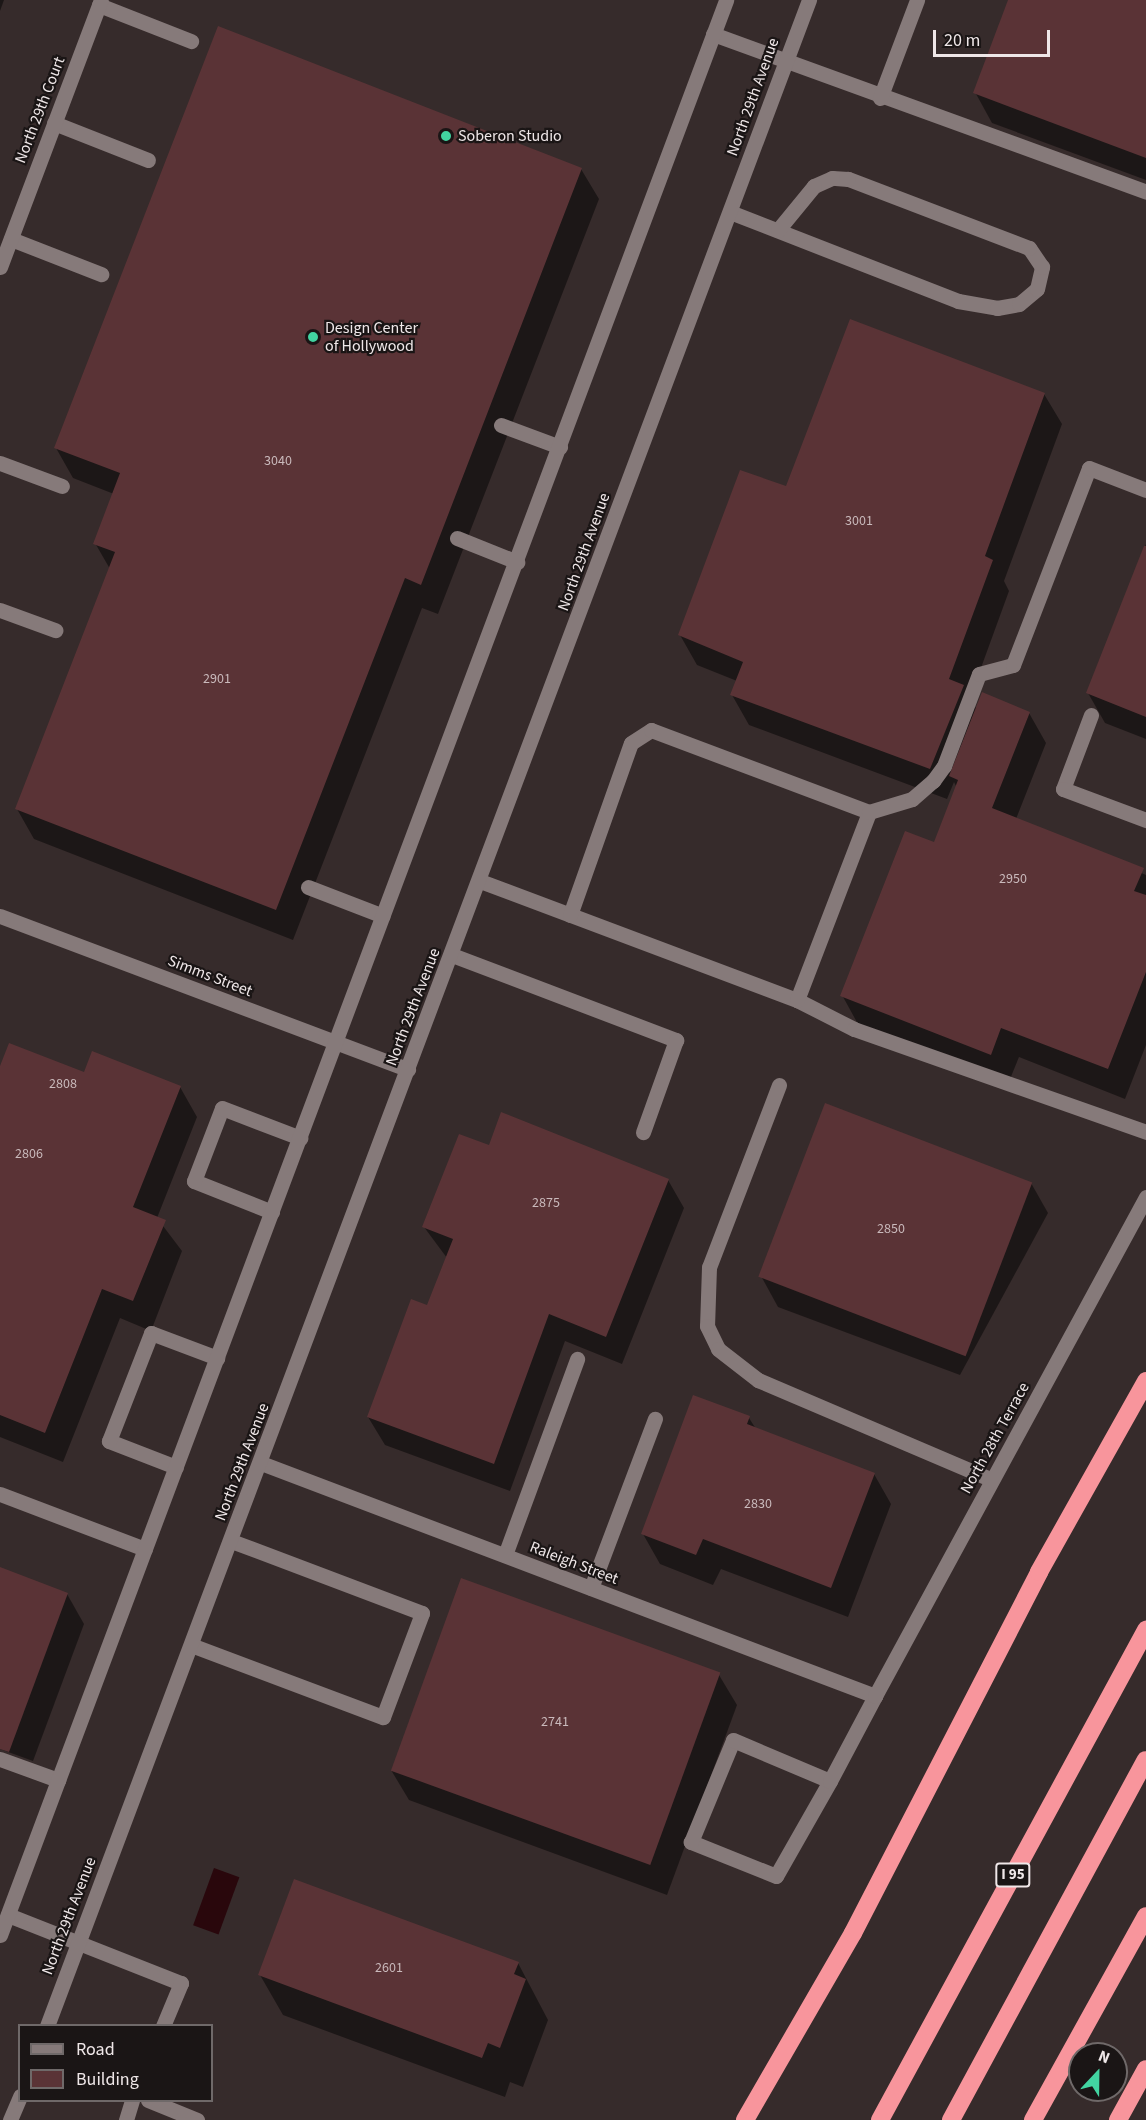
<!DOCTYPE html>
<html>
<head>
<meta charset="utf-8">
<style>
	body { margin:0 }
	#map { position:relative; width:1146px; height:2120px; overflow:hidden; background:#362b2b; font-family:"Source Sans 3",sans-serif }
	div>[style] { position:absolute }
	.water>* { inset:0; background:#29070c; transform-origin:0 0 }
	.shadow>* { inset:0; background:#0007 }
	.building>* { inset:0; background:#5a3336; transform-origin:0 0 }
	.lane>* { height:15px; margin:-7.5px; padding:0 7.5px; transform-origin:7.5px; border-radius:7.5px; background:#867a7a }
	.street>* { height:15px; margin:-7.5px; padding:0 7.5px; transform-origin:7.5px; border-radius:7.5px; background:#867a7a }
	.secondary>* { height:15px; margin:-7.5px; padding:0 7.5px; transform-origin:7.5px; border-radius:7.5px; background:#867a7a }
	.highway>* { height:18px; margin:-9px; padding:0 9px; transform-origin:9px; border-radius:9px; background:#f8959c }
	.dots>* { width:16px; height:16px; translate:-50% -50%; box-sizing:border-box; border:3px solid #1a1515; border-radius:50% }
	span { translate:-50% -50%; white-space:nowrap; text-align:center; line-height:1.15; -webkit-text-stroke:4.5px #1a1515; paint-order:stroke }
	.number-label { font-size:14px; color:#cababc }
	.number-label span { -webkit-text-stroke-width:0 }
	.shield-label span { padding:2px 4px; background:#1a1515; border:2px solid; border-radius:4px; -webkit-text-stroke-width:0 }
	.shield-label { font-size:15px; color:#efe7e8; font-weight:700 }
	.street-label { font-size:16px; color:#efe7e8 }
	.poi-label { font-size:16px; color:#efe7e8 }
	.left { translate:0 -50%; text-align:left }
	.legend { position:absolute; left:18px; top:2024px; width:195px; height:78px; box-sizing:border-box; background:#1a1515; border:2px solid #6f6969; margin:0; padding:8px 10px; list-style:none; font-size:18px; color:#efe7e8 }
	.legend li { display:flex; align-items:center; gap:12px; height:30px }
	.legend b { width:30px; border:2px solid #6f6969 }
	.north { position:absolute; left:1068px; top:2042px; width:60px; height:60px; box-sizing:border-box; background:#1a1515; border:2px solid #6f6969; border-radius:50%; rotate:22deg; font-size:16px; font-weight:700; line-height:24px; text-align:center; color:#efe7e8 }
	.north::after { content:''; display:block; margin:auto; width:21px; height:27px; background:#42d4a1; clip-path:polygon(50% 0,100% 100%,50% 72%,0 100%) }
	.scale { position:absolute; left:933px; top:30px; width:117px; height:27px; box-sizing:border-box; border:3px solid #efe7e8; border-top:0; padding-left:8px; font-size:18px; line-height:21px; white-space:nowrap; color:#efe7e8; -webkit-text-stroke:4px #1a1515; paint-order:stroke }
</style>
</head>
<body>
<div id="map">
	<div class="water">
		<i style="left:214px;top:1868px;width:27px;height:61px;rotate:20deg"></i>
	</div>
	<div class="shadow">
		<i style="clip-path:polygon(0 0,4px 0,0 11px)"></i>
		<i style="clip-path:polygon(1010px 0,1146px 0,1146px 180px,992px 123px,975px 92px)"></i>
		<i style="clip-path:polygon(581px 169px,599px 199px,438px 614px,422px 608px,293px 940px,34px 839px,17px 809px,110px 569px,95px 543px,114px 494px,73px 478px,56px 448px)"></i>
		<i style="clip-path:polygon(1044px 394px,1062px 424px,1004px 581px,1009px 591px,970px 698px,977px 710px,1029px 713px,1046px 743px,1016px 819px,1146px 875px,1146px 1045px,1125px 1099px,1019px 1057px,1008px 1084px,859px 1026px,842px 995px,935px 844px,957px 788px,954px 782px,947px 799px,749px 725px,732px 695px,737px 681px,697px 665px,680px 635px,787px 488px)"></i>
		<i style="clip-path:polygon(1146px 544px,1146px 739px,1105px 723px,1088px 693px)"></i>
		<i style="clip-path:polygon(0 1070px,180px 1087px,197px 1117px,157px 1218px,182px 1251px,151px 1331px,120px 1318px,63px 1462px,0 1437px)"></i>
		<i style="clip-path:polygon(490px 1147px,668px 1180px,684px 1208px,622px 1364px,565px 1341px,510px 1491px,385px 1445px,368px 1417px,428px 1307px,447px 1258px,424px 1227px)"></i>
		<i style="clip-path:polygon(1031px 1183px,1048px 1213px,960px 1375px,778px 1307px,761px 1276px)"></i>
		<i style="clip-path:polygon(749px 1418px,756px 1429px,874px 1474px,891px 1504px,848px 1617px,721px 1569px,713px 1585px,660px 1564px,643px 1534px)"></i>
		<i style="clip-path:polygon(0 1569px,67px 1594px,84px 1624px,33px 1761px,0 1749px)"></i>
		<i style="clip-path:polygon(719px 1675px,737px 1705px,667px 1895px,409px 1800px,391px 1770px)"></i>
		<i style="clip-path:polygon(518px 1963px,548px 2020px,523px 2087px,510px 2082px,505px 2097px,283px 2015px,260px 1975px)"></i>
	</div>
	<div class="building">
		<i style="clip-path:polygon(1008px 0,1146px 0,1146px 158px,973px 93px)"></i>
		<i style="clip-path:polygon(218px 26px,582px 168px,421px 585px,405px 578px,276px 910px,15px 809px,115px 552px,93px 544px,120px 473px,54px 448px)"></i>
		<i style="clip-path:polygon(850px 319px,1045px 393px,985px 556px,993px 560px,949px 679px,964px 685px,930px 769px,730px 695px,743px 662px,678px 635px,740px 470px,786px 486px)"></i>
		<i style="clip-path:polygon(1144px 546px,1146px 546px,1146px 717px,1086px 693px)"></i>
		<i style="clip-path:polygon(982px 692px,1030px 712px,992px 808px,1144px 868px,1134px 891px,1146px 895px,1146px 972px,1108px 1069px,1001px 1028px,991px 1055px,840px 996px,905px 831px,934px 842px,958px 780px,949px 776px)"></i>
		<i style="clip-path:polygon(9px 1043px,84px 1072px,92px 1051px,181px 1086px,133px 1207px,166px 1220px,133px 1301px,102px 1289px,45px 1433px,0 1415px,0 1066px)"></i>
		<i style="left:825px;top:1103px;width:222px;height:186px;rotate:21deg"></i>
		<i style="clip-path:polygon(501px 1112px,669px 1179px,606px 1337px,549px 1314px,494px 1464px,367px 1417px,411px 1299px,427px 1305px,453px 1239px,422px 1227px,459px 1134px,489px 1145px)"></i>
		<i style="clip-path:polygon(693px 1395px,750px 1416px,747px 1424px,875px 1473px,831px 1588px,703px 1539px,696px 1555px,641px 1534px)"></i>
		<i style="clip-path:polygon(0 1567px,68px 1593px,9px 1752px,0 1749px)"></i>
		<i style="left:461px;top:1578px;width:276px;height:205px;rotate:20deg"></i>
		<i style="clip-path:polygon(294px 1879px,519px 1962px,514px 1974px,526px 1979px,500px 2048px,488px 2043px,482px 2058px,258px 1975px)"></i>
	</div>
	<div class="lane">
		<i style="left:99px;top:5px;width:99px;rotate:21.4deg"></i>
		<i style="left:713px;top:34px;width:461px;rotate:20deg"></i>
		<i style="left:880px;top:98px;width:105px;rotate:-69.3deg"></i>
		<i style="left:54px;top:123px;width:101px;rotate:21.5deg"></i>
		<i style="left:730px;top:212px;width:245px;rotate:21.3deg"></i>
		<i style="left:958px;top:301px;width:40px;rotate:10deg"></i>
		<i style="left:997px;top:308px;width:22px;rotate:-10deg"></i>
		<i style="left:1019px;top:304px;width:23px;rotate:-40deg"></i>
		<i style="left:1037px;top:289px;width:23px;rotate:-77deg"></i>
		<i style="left:1042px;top:267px;width:23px;rotate:-124deg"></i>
		<i style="left:1029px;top:248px;width:194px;rotate:-159.1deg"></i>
		<i style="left:848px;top:179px;width:16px;rotate:-176deg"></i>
		<i style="left:832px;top:178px;width:20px;rotate:156deg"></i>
		<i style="left:814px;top:186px;width:57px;rotate:129.3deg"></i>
		<i style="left:11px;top:239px;width:97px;rotate:21.3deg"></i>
		<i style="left:501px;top:425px;width:63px;rotate:20.4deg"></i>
		<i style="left:0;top:463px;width:66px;rotate:20.4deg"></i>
		<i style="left:457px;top:538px;width:65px;rotate:21.8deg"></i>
		<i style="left:0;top:610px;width:59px;rotate:20deg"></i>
		<i style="left:1091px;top:715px;width:79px;rotate:110.7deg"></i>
		<i style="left:1063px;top:789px;width:89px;rotate:20.5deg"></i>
		<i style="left:480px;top:881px;width:339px;rotate:20.6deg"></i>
		<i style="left:797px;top:1000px;width:64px;rotate:27deg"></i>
		<i style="left:854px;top:1029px;width:310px;rotate:19.4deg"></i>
		<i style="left:308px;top:887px;width:80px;rotate:21.1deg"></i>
		<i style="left:570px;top:915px;width:182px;rotate:-70.5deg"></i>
		<i style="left:631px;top:743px;width:24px;rotate:-33deg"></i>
		<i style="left:651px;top:730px;width:233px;rotate:20.6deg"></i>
		<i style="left:452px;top:955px;width:240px;rotate:20.8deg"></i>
		<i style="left:676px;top:1040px;width:98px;rotate:109.7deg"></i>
		<i style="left:797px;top:1000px;width:201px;rotate:-69deg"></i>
		<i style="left:869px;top:812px;width:45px;rotate:-16.8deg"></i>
		<i style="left:912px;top:799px;width:28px;rotate:-41deg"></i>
		<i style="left:933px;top:781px;width:19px;rotate:-54deg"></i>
		<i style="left:944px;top:766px;width:98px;rotate:-69.2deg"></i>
		<i style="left:979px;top:674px;width:35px;rotate:-15deg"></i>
		<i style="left:1013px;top:665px;width:211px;rotate:-68.9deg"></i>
		<i style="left:1089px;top:468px;width:61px;rotate:21.1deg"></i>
		<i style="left:779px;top:1085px;width:195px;rotate:111deg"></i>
		<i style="left:709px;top:1267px;width:59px;rotate:91.9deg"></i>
		<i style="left:707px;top:1326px;width:25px;rotate:64deg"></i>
		<i style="left:718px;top:1349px;width:51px;rotate:37.8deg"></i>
		<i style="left:758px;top:1380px;width:254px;rotate:23.1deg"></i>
		<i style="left:272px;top:1212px;width:84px;rotate:-158.3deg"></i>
		<i style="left:194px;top:1181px;width:78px;rotate:-69deg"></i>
		<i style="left:222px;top:1108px;width:84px;rotate:21deg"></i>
		<i style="left:176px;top:1467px;width:72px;rotate:-158.8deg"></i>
		<i style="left:109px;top:1441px;width:116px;rotate:-68.7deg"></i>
		<i style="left:151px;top:1333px;width:71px;rotate:20.7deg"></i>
		<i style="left:0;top:1494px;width:155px;rotate:20.8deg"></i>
		<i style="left:505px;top:1555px;width:209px;rotate:-69.8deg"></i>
		<i style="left:591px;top:1588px;width:181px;rotate:-69.3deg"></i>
		<i style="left:191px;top:1645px;width:205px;rotate:20.6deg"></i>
		<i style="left:383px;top:1717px;width:111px;rotate:-69.4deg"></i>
		<i style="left:422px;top:1613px;width:204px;rotate:-159.3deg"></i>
		<i style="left:0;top:1759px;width:62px;rotate:19.9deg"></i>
		<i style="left:830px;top:1781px;width:109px;rotate:119.6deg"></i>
		<i style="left:776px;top:1876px;width:92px;rotate:-158.2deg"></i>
		<i style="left:691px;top:1842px;width:110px;rotate:-67.6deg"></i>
		<i style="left:733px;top:1740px;width:105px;rotate:22.9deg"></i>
		<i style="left:830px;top:1781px;width:96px;rotate:-62.1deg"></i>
		<i style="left:8px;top:1915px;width:186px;rotate:21.5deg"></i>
		<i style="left:181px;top:1983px;width:47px;rotate:112.7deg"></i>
		<i style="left:148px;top:2100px;width:53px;rotate:22.2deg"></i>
		<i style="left:126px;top:2120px;width:21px;rotate:-73deg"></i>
	</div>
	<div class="street">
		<i style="left:0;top:267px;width:285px;rotate:-69.3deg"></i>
		<i style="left:0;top:916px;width:436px;rotate:20.6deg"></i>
		<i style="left:261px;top:1463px;width:657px;rotate:20.78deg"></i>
		<i style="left:875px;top:1696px;width:568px;rotate:-61.49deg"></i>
	</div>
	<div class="secondary">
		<i style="left:0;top:1935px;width:2067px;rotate:-69.43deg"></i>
		<i style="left:47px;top:2026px;width:2165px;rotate:-69.39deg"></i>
		<i style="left:10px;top:2120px;width:26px;rotate:-67deg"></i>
	</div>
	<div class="highway">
		<i style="left:745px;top:2120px;width:216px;rotate:-60deg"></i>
		<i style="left:853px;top:1933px;width:406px;rotate:-62.7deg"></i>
		<i style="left:1039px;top:1572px;width:219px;rotate:-60.7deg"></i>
		<i style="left:880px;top:2120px;width:558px;rotate:-61.5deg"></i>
		<i style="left:951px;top:2120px;width:409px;rotate:-61.6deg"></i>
		<i style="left:1033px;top:2120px;width:233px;rotate:-61deg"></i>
		<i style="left:1118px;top:2120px;width:58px;rotate:-61.2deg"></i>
	</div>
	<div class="dots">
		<i style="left:446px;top:136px;background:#42d4a1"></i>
		<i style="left:313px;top:337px;background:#42d4a1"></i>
	</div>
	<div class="number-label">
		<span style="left:278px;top:461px">3040</span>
		<span style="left:859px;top:521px">3001</span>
		<span style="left:217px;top:679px">2901</span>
		<span style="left:1013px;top:879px">2950</span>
		<span style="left:63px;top:1084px">2808</span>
		<span style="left:29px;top:1154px">2806</span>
		<span style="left:546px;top:1203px">2875</span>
		<span style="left:891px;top:1229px">2850</span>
		<span style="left:758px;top:1504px">2830</span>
		<span style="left:555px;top:1722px">2741</span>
		<span style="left:389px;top:1968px">2601</span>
	</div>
	<div class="shield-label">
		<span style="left:1013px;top:1875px">I 95</span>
	</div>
	<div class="street-label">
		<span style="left:753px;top:97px;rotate:-70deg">North 29th Avenue</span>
		<span style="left:40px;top:110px;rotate:-69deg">North 29th Court</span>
		<span style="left:584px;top:552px;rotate:-70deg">North 29th Avenue</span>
		<span style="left:210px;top:976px;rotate:21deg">Simms Street</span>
		<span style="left:413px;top:1007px;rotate:-69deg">North 29th Avenue</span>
		<span style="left:995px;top:1438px;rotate:-61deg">North 28th Terrace</span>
		<span style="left:242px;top:1462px;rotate:-69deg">North 29th Avenue</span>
		<span style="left:574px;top:1563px;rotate:21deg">Raleigh Street</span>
		<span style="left:69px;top:1916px;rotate:-69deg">North 29th Avenue</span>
	</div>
	<div class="poi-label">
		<span class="left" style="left:458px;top:136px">Soberon Studio</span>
		<span class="left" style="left:325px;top:337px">Design Center<br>of Hollywood</span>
	</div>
	<ul class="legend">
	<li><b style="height:8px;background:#867a7a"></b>Road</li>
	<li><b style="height:16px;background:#5a3336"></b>Building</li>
	</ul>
	<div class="north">N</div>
	<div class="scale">20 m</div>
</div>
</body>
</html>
